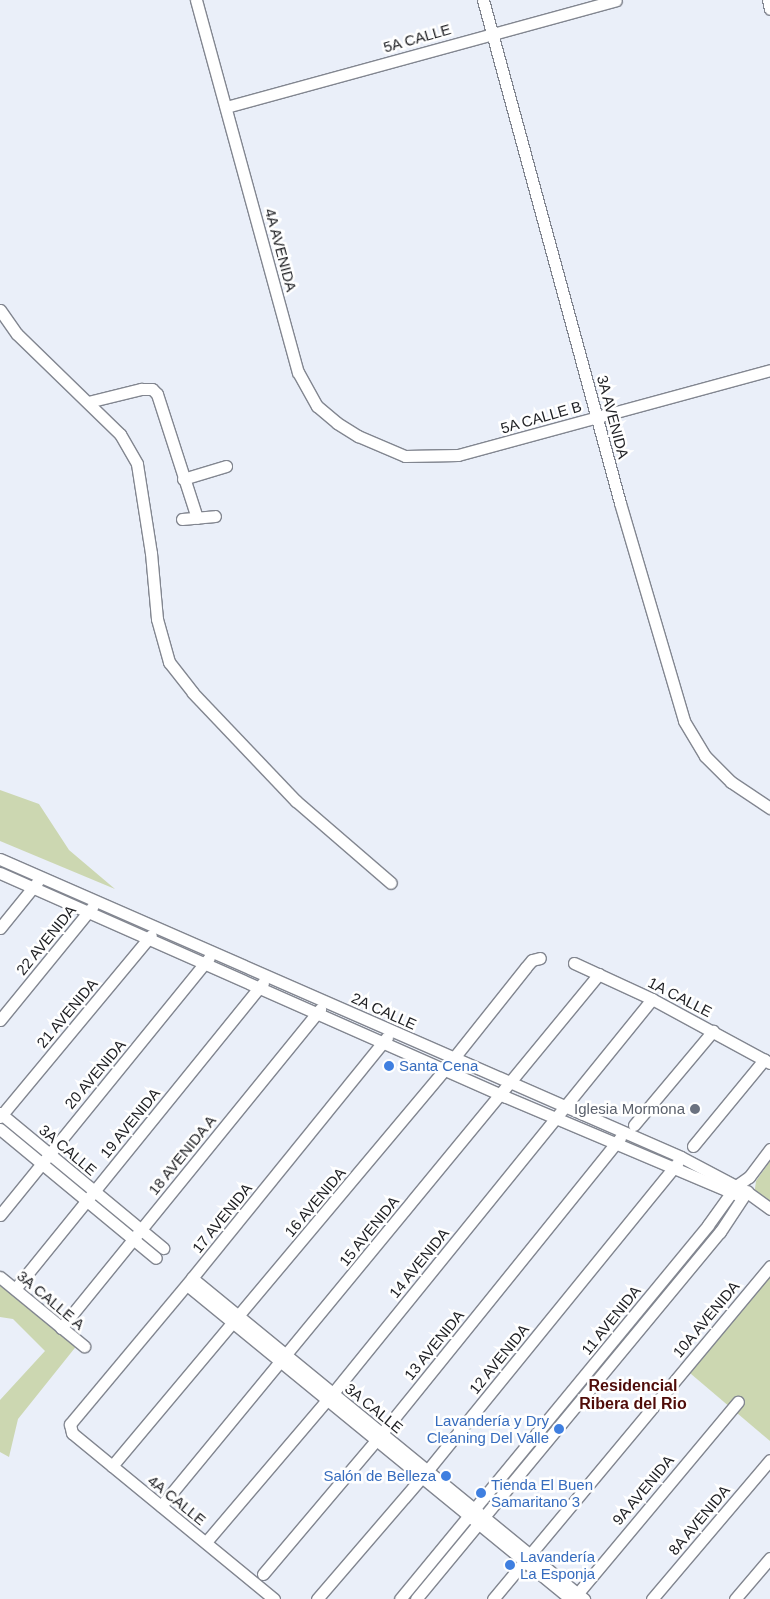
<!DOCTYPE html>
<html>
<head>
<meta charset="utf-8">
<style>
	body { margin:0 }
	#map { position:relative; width:770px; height:1599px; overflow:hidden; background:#eaeff9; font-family:Arial,sans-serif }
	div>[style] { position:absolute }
	.green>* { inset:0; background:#ccd7b1 }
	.roads { filter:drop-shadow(1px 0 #828690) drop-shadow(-1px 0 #828690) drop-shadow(0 1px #828690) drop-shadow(0 -1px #828690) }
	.minor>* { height:11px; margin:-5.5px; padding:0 5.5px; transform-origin:5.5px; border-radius:5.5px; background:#fff }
	.dots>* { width:14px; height:14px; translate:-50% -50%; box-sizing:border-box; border:2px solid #fff; border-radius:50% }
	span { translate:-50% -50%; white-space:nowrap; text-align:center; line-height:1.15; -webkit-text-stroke:5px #fff; paint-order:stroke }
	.street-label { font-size:15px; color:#212226 }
	.shop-label { font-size:15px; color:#366cbe }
	.left { translate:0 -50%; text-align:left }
	.right { translate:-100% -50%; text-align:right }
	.worship-label { font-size:15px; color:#5b616d }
	.neighbourhood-label { font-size:16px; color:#500c09; font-weight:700 }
</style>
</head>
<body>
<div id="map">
	<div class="green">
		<i style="clip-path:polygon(0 790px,39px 804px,69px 850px,115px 889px,0 841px)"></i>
		<i style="clip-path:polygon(770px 1161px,770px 1208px,754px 1196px,756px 1181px)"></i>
		<i style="clip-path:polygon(770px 1266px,770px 1441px,684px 1368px)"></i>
		<i style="clip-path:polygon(0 1282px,78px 1344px,18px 1419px,9px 1457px,0 1452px,0 1400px,45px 1351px,13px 1319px,0 1317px)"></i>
	</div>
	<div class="roads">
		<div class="minor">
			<i style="left:196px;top:0;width:386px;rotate:74.7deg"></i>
			<i style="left:298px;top:372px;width:39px;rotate:61deg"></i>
			<i style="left:317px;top:406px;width:26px;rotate:40deg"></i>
			<i style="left:337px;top:423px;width:25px;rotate:32deg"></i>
			<i style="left:358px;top:436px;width:51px;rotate:23.1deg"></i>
			<i style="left:405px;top:456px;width:53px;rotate:-1.1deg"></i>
			<i style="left:458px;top:455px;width:323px;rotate:-15.2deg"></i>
			<i style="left:483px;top:0;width:521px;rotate:74.76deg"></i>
			<i style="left:620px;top:503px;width:227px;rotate:73.6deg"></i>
			<i style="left:684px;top:721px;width:41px;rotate:59deg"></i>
			<i style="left:705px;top:756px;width:37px;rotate:45deg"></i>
			<i style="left:731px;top:782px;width:47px;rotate:33.7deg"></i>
			<i style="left:768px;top:0;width:9px;rotate:77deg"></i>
			<i style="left:226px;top:107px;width:404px;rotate:-15.3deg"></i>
			<i style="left:0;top:310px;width:29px;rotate:55deg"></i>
			<i style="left:17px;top:334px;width:144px;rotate:44.2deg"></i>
			<i style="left:120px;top:434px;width:34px;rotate:60deg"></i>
			<i style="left:137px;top:464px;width:90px;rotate:81.1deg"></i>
			<i style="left:151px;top:553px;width:66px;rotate:84.8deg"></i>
			<i style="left:157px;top:619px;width:45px;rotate:74.4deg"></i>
			<i style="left:169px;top:662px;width:39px;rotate:52deg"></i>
			<i style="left:193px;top:693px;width:149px;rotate:46.4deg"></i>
			<i style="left:296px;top:801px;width:125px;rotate:40.8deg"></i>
			<i style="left:88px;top:402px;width:55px;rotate:-13.8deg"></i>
			<i style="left:141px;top:389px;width:11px"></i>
			<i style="left:152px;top:389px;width:7px;rotate:45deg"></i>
			<i style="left:157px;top:394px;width:130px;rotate:72.1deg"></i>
			<i style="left:183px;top:479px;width:45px;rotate:-16.8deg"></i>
			<i style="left:182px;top:519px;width:33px;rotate:-5deg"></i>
			<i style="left:0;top:859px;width:743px;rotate:23.63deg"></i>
			<i style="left:681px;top:1157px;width:75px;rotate:27.9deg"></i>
			<i style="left:747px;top:1192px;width:29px;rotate:36deg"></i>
			<i style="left:0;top:873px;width:553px;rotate:23.88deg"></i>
			<i style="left:506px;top:1097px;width:254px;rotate:22.9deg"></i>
			<i style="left:0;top:928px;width:60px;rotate:-51deg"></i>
			<i style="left:574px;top:963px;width:86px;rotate:24.8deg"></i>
			<i style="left:652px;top:999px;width:134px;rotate:28.5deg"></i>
			<i style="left:0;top:1020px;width:146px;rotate:-50.8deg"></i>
			<i style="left:0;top:1113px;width:212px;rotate:39.6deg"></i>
			<i style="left:0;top:1117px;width:236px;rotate:-50.3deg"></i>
			<i style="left:634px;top:1125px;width:123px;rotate:-50deg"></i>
			<i style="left:0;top:1129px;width:202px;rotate:39.6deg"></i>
			<i style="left:693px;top:1146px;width:112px;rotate:-50.5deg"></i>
			<i style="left:0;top:1215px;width:331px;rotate:-50.9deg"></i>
			<i style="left:0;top:1277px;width:109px;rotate:39.4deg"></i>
			<i style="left:192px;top:1278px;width:507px;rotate:39.31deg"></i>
			<i style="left:187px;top:1285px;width:495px;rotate:39.3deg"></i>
			<i style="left:15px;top:1289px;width:394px;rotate:-51deg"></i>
			<i style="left:61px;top:1328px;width:411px;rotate:-50.9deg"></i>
			<i style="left:112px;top:1466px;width:518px;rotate:-50.01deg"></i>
			<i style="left:445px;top:1069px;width:130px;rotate:-51.5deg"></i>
			<i style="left:526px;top:967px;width:9px;rotate:-49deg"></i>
			<i style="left:532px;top:960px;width:8px;rotate:-14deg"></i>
			<i style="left:161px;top:1506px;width:689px;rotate:-50.54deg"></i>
			<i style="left:206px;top:1542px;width:196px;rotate:-49.6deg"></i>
			<i style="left:333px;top:1393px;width:507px;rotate:-51deg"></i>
			<i style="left:263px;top:1574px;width:185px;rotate:-49.8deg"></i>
			<i style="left:382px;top:1433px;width:379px;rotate:-51.1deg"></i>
			<i style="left:274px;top:1599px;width:261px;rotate:-140.6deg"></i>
			<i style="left:72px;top:1433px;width:9px;rotate:-103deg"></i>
			<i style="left:70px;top:1424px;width:190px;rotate:-50.1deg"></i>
			<i style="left:192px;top:1278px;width:310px;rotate:-51deg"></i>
			<i style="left:317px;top:1599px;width:169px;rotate:-49.3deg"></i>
			<i style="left:427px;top:1471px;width:397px;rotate:-50.9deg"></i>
			<i style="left:400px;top:1599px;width:484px;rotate:-50.5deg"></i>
			<i style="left:708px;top:1225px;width:48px;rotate:-54.3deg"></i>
			<i style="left:736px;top:1186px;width:16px;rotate:-35deg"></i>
			<i style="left:749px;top:1177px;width:35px;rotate:-53deg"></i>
			<i style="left:416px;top:1599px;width:477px;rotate:-50.4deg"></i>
			<i style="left:720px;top:1232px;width:49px;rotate:-56.6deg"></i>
			<i style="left:493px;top:1599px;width:433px;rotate:-50.2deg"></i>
			<i style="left:573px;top:1599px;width:257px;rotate:-50.1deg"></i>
			<i style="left:652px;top:1599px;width:182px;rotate:-49.7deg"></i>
			<i style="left:735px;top:1599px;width:54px;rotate:-49.5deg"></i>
		</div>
	</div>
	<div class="dots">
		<i style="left:389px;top:1066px;background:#3f7fe0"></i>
		<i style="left:695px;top:1109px;background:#6b7280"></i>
		<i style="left:559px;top:1429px;background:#3f7fe0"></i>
		<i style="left:446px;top:1476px;background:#3f7fe0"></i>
		<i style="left:481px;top:1493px;background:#3f7fe0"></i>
		<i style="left:510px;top:1565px;background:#3f7fe0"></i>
	</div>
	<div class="street-label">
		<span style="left:417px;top:38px;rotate:-16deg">5A CALLE</span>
		<span style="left:281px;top:250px;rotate:75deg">4A AVENIDA</span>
		<span style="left:541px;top:417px;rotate:-16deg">5A CALLE B</span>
		<span style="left:613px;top:417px;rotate:75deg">3A AVENIDA</span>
		<span style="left:46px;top:940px;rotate:-51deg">22 AVENIDA</span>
		<span style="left:680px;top:997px;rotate:27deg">1A CALLE</span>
		<span style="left:384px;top:1011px;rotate:24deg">2A CALLE</span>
		<span style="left:67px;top:1013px;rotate:-50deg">21 AVENIDA</span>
		<span style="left:95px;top:1074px;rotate:-50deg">20 AVENIDA</span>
		<span style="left:130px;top:1123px;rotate:-51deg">19 AVENIDA</span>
		<span style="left:68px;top:1150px;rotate:40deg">3A CALLE</span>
		<span style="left:182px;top:1155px;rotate:-51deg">18 AVENIDA A</span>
		<span style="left:315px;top:1202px;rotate:-50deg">16 AVENIDA</span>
		<span style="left:222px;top:1218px;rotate:-51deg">17 AVENIDA</span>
		<span style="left:369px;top:1231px;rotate:-51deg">15 AVENIDA</span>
		<span style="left:419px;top:1263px;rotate:-51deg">14 AVENIDA</span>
		<span style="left:51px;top:1300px;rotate:40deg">3A CALLE A</span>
		<span style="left:706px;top:1319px;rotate:-50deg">10A AVENIDA</span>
		<span style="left:611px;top:1320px;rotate:-51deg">11 AVENIDA</span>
		<span style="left:434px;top:1345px;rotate:-51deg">13 AVENIDA</span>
		<span style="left:499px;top:1359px;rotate:-51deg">12 AVENIDA</span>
		<span style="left:374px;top:1408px;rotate:39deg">3A CALLE</span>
		<span style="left:643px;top:1490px;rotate:-50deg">9A AVENIDA</span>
		<span style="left:177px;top:1500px;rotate:39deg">4A CALLE</span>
		<span style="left:699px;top:1520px;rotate:-50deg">8A AVENIDA</span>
	</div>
	<div class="shop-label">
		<span class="left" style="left:399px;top:1066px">Santa Cena</span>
		<span class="right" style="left:549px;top:1429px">Lavandería y Dry<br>Cleaning Del Valle</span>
		<span class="right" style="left:436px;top:1476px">Salón de Belleza</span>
		<span class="left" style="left:491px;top:1493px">Tienda El Buen<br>Samaritano 3</span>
		<span class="left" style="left:520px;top:1565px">Lavandería<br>La Esponja</span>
	</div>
	<div class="worship-label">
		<span class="right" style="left:685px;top:1109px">Iglesia Mormona</span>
	</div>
	<div class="neighbourhood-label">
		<span style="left:633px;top:1395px">Residencial<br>Ribera del Rio</span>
	</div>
</div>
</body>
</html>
